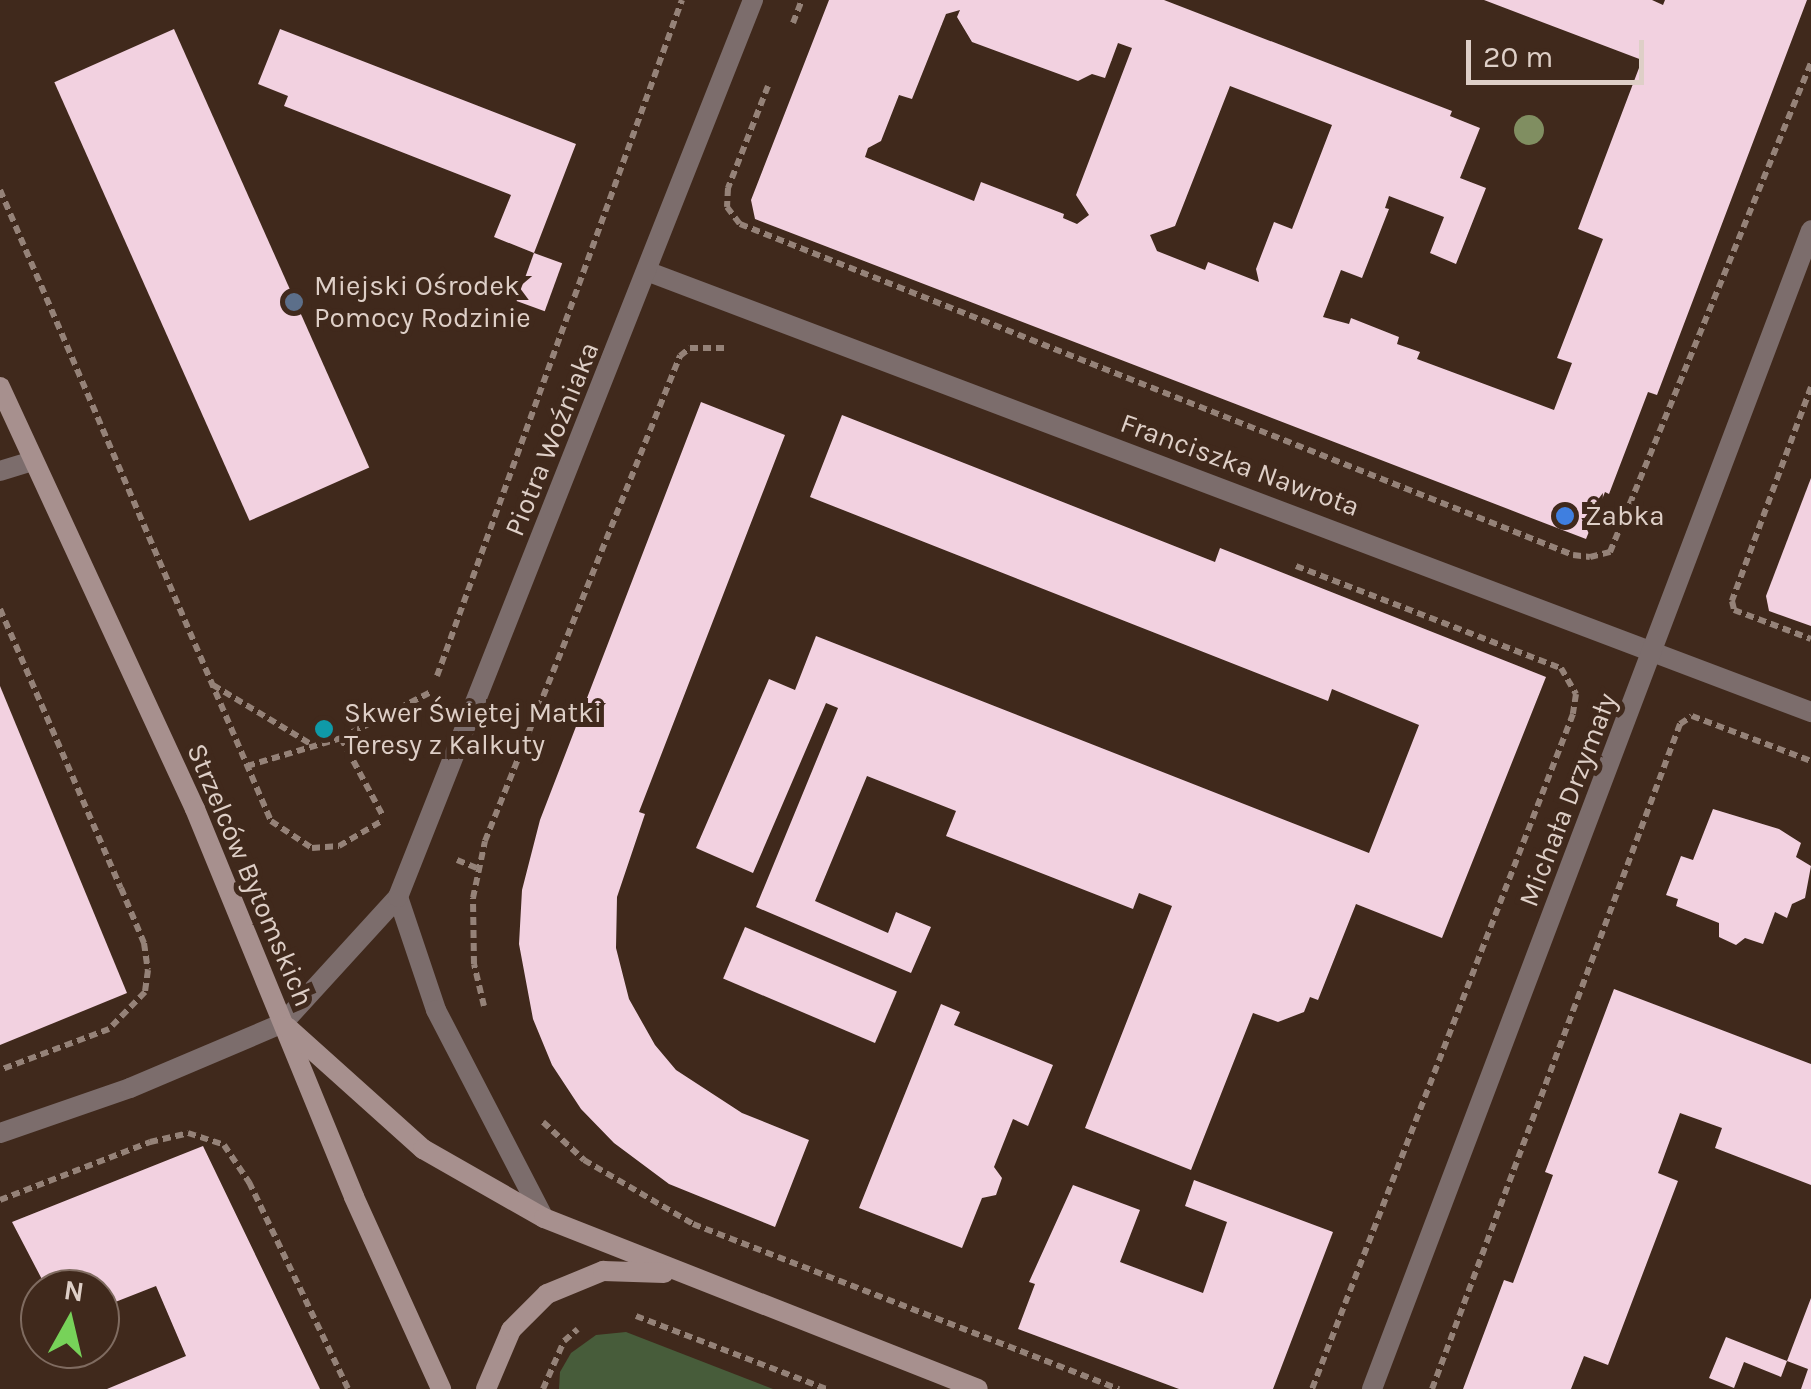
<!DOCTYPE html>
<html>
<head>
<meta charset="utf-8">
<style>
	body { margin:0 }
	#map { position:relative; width:1811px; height:1389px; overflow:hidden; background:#40291c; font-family:Karla,sans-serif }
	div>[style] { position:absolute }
	.green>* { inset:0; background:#475c3a }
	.building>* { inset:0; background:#f2d1e0; transform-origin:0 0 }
	.path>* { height:6px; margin-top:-3px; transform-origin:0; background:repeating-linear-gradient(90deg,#958278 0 8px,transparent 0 13px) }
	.lane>* { height:20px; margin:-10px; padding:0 10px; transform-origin:10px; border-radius:10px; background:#7c6d6c }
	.street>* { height:20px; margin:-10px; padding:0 10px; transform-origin:10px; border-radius:10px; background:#7c6d6c }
	.secondary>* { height:20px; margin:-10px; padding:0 10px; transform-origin:10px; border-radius:10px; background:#a7908e }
	.trees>* { width:30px; height:30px; margin:-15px; border-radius:50%; background:#808e61 }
	.dots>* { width:28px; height:28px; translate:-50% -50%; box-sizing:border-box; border:5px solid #40291c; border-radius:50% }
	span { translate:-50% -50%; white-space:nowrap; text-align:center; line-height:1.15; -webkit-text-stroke:10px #40291c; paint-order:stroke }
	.poi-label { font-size:28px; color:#decfc7 }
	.left { translate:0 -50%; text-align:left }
	.street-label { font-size:28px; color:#decfc7 }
	.north { position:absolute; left:20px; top:1269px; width:100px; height:100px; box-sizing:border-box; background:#40291c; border:2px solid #7f6b60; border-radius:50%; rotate:8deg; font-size:28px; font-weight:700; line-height:40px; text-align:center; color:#decfc7 }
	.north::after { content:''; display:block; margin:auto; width:35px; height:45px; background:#77d259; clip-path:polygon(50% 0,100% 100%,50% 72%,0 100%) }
	.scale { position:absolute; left:1466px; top:40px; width:178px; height:45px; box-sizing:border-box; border:5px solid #decfc7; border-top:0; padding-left:12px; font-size:30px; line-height:35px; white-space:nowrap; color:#decfc7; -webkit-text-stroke:8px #40291c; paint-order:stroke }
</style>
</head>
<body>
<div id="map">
	<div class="green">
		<i style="clip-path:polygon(626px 1332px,773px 1389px,559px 1389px,560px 1372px,571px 1353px,596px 1335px)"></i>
	</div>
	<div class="building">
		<i style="clip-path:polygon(evenodd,829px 0,1164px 0,1452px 111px,1450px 116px,1480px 128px,1460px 178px,1486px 188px,1456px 264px,1430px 253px,1444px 217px,1389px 196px,1385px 208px,1389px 209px,1362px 278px,1341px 270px,1323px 317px,1349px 324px,1351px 318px,1399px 337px,1397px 344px,1420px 352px,1417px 359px,1554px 410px,1572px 363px,1557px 358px,1603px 239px,1578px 229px,1642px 60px,1484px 0,1652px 0,1663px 5px,1665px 0,1807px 0,1657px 395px,1648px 392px,1609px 494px,1605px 492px,1586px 539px,755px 219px,751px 200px,829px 0,960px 10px,957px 17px,972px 42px,1078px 81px,1092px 74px,1105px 78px,1118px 43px,1132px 48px,1076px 195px,1089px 215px,1077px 224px,1063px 218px,1064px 214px,981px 182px,974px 201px,865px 157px,868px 148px,881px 141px,899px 95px,912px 99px,946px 14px,960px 10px,829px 0,1230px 86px,1332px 125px,1292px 229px,1274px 222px,1256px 269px,1259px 282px,1208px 262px,1205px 270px,1157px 251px,1150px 235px,1175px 226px,1230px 86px)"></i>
		<i style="left:174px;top:29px;width:480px;height:131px;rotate:66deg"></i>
		<i style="clip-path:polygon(280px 29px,576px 144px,534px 253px,494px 237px,511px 195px,284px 106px,288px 96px,258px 84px)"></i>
		<i style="left:534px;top:253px;width:30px;height:51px;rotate:20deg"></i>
		<i style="clip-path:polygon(701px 402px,785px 435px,639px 812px,645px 814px,617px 897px,616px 948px,629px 999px,655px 1045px,676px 1070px,742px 1113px,809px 1140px,775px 1227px,669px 1184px,614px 1143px,581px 1109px,552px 1065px,533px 1019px,519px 944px,522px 890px,540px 820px)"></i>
		<i style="clip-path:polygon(842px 415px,1215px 562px,1220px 548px,1546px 677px,1442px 938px,1356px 904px,1318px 1000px,1310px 997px,1304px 1012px,1278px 1022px,1253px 1013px,1191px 1170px,1085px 1128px,1172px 906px,1139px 893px,1133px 909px,946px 836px,956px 811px,867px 776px,815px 901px,888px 933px,896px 912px,931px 927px,911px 973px,756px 907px,838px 708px,826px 703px,753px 873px,696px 848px,769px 679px,795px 690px,816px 636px,1369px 853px,1419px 725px,1332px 689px,1328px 701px,810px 497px)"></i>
		<i style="clip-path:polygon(1811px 478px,1811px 626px,1769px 611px,1766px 596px)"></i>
		<i style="clip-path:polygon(0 686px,127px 993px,0 1045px)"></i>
		<i style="clip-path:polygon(1713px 809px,1779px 829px,1801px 843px,1796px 857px,1811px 866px,1805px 898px,1792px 904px,1787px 918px,1775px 912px,1763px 944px,1745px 938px,1736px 945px,1719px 937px,1719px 923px,1676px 906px,1678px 899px,1666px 895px,1681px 856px,1693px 860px)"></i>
		<i style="left:745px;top:927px;width:165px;height:56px;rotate:23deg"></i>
		<i style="clip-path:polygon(1614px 989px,1811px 1064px,1811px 1185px,1715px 1148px,1722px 1128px,1680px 1113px,1658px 1173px,1678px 1181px,1608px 1365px,1584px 1356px,1571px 1389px,1463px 1389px,1504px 1280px,1513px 1283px,1553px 1175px,1545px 1172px)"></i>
		<i style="clip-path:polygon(941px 1004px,960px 1012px,954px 1025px,1053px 1065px,1028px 1126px,1013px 1119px,994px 1167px,1002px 1178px,996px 1195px,982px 1198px,962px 1248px,859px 1208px)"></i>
		<i style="clip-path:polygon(203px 1146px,320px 1389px,107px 1389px,186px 1356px,156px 1286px,100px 1308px,100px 1289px,47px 1289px,12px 1222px)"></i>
		<i style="clip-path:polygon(1194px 1180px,1333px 1232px,1273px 1389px,1179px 1389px,1018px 1329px,1035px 1284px,1029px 1282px,1073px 1185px,1140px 1210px,1120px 1262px,1203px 1293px,1227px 1222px,1185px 1206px)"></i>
		<i style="clip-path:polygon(1811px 1298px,1811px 1389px,1801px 1389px,1808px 1369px,1787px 1361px)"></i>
		<i style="clip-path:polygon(1726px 1337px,1787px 1361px,1781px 1377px,1744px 1362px,1734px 1388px,1709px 1378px)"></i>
	</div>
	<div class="path">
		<i style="left:793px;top:23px;width:25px;rotate:-69deg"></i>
		<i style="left:768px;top:86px;width:110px;rotate:111.4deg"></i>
		<i style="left:728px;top:188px;width:19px;rotate:93deg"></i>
		<i style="left:727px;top:207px;width:21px;rotate:53deg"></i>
		<i style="left:740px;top:224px;width:896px;rotate:21.67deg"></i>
		<i style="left:1573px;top:555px;width:17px;rotate:7deg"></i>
		<i style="left:1590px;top:557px;width:21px;rotate:-14deg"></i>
		<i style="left:1610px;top:552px;width:529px;rotate:-67.66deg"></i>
		<i style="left:0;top:190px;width:687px;rotate:66.76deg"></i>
		<i style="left:271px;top:821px;width:49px;rotate:33.4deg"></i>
		<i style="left:312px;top:848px;width:27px;rotate:-4deg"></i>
		<i style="left:339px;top:846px;width:48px;rotate:-30.3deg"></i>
		<i style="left:1811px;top:387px;width:228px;rotate:110.3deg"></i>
		<i style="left:1732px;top:601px;width:9px;rotate:77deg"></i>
		<i style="left:1734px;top:610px;width:82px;rotate:20.6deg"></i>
		<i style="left:1296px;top:566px;width:284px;rotate:21.1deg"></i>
		<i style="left:1561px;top:668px;width:30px;rotate:60deg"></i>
		<i style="left:1576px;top:694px;width:20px;rotate:99deg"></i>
		<i style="left:1573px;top:714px;width:724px;rotate:111.14deg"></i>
		<i style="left:0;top:609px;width:304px;rotate:66.6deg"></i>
		<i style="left:121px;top:888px;width:60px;rotate:67.3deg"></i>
		<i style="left:144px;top:943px;width:27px;rotate:82deg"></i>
		<i style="left:148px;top:970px;width:22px;rotate:98deg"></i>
		<i style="left:145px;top:992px;width:52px;rotate:134.2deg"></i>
		<i style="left:109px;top:1029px;width:116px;rotate:159.4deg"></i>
		<i style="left:437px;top:676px;width:719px;rotate:-70.08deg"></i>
		<i style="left:213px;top:685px;width:118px;rotate:31.1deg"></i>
		<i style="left:341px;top:738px;width:89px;rotate:61.7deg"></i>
		<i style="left:247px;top:766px;width:98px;rotate:-16.6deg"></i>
		<i style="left:341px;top:738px;width:101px;rotate:-27.1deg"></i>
		<i style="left:457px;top:860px;width:24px;rotate:22deg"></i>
		<i style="left:484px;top:1006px;width:43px;rotate:-103.4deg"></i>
		<i style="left:474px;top:964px;width:66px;rotate:-90.9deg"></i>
		<i style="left:473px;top:898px;width:58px;rotate:-78.1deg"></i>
		<i style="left:485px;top:841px;width:523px;rotate:-68.1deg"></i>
		<i style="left:680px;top:356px;width:13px;rotate:-39deg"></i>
		<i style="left:690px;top:348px;width:34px"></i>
		<i style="left:543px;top:1122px;width:56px;rotate:42.8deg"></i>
		<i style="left:584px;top:1160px;width:126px;rotate:30.4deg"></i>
		<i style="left:693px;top:1224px;width:457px;rotate:21.2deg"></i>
		<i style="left:0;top:1200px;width:161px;rotate:-21.1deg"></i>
		<i style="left:150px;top:1142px;width:39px;rotate:-13deg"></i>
		<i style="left:188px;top:1133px;width:38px;rotate:18deg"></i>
		<i style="left:224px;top:1145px;width:45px;rotate:56deg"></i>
		<i style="left:249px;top:1182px;width:229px;rotate:64.4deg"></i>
		<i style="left:636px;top:1316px;width:204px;rotate:21deg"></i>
		<i style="left:543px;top:1389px;width:52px;rotate:-66.4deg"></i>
		<i style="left:564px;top:1341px;width:18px;rotate:-41deg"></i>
		<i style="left:1432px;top:1389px;width:710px;rotate:-69.55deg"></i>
		<i style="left:1680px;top:724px;width:14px;rotate:-34deg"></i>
		<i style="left:1692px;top:716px;width:127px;rotate:20.7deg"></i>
	</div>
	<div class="lane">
		<i style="left:0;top:471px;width:34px;rotate:-17deg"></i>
	</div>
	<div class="street">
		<i style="left:649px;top:272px;width:1243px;rotate:20.74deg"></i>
		<i style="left:398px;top:897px;width:119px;rotate:71.4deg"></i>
		<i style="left:436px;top:1010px;width:234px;rotate:62.6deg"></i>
		<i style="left:0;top:1133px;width:138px;rotate:-19.1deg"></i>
		<i style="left:130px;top:1088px;width:166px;rotate:-23deg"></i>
		<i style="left:283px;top:1023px;width:171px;rotate:-47.6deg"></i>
		<i style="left:398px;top:897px;width:965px;rotate:-68.41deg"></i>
		<i style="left:1372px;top:1389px;width:1239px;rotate:-69.25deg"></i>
	</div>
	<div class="secondary">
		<i style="left:0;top:387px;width:465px;rotate:65.2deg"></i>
		<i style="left:195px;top:809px;width:419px;rotate:67.7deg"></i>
		<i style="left:354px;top:1197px;width:211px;rotate:65.6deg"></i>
		<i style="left:287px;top:1027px;width:183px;rotate:41.9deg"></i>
		<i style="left:423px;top:1149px;width:139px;rotate:29.7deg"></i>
		<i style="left:544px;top:1218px;width:466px;rotate:21.5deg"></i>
		<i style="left:486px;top:1389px;width:64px;rotate:-67deg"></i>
		<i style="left:511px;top:1330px;width:51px;rotate:-45deg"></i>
		<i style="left:547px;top:1294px;width:61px;rotate:-22.3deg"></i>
		<i style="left:603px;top:1271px;width:61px;rotate:1.9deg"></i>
	</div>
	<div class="trees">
		<i style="left:1529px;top:130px"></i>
	</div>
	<div class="dots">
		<i style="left:294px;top:302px;background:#5c6f8a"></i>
		<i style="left:1565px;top:516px;background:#3f7fe0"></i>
		<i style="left:324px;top:729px;background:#0f9aa8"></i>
	</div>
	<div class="poi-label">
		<span class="left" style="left:314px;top:302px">Miejski Ośrodek<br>Pomocy Rodzinie</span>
		<span class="left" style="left:1585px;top:516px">Żabka</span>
		<span class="left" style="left:344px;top:729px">Skwer Świętej Matki<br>Teresy z Kalkuty</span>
	</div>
	<div class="street-label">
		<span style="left:552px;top:439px;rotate:-68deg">Piotra Woźniaka</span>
		<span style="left:1240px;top:465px;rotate:20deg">Franciszka Nawrota</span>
		<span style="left:1568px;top:800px;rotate:-69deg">Michała Drzymały</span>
		<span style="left:250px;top:875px;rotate:67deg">Strzelców Bytomskich</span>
	</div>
	<div class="north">N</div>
	<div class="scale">20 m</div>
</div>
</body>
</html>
